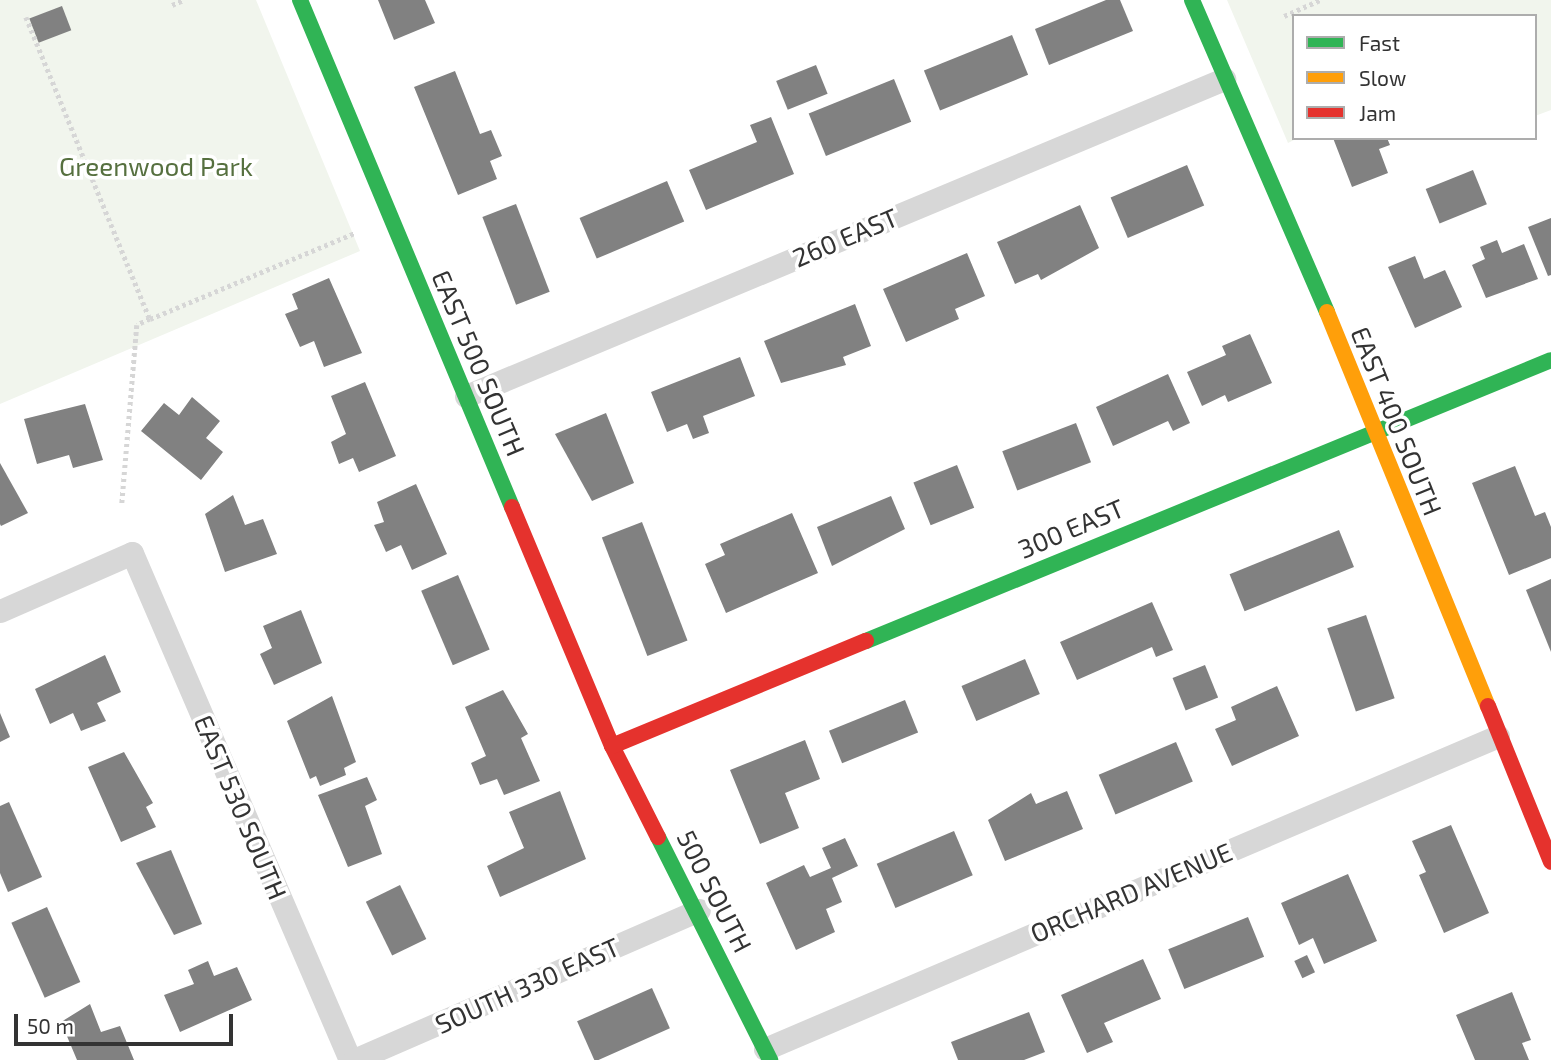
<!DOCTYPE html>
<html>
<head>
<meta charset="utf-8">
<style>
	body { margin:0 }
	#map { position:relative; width:1551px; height:1060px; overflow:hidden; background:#fff; font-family:"Exo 2",sans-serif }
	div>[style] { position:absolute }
	.green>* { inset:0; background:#f1f5ed }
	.building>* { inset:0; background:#818181; transform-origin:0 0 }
	.path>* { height:4.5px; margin-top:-2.25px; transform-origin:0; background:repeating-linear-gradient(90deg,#d6d6d6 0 3.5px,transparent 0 7px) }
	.street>* { height:23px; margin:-11.5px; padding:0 11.5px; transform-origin:11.5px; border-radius:11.5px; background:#d7d7d7 }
	.fast>* { height:16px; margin:-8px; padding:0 8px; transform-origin:8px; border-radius:8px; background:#30b455 }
	.slow>* { height:16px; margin:-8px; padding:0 8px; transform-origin:8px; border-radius:8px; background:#ff9f0a }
	.jam>* { height:16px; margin:-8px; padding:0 8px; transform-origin:8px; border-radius:8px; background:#e5322d }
	span { translate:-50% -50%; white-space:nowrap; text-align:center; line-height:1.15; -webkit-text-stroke:7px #fff; paint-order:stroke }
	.park-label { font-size:26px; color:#56703f }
	.street-label { font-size:26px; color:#333 }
	.legend { position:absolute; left:1292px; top:14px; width:245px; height:126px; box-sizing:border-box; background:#fff; border:2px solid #adadad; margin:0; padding:9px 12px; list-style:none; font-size:21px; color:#333 }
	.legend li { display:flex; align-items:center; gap:14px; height:35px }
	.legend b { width:35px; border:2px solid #adadad }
	.scale { position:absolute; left:14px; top:1014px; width:219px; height:32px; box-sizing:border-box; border:4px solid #333; border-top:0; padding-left:9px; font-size:21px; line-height:24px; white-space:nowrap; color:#333; -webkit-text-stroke:5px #fff; paint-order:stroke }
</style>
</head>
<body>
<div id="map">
	<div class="green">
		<i style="clip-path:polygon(0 0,256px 0,360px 251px,0 404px)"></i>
		<i style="clip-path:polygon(1227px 0,1551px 0,1551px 110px,1535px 116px,1535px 16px,1294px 16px,1298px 138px,1288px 143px)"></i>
	</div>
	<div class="building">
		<i style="clip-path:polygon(378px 0,425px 0,435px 23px,394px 40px)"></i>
		<i style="clip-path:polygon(1106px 0,1120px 0,1133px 31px,1049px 65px,1035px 29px)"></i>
		<i style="left:62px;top:6px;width:26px;height:35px;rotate:69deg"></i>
		<i style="left:1012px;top:35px;width:43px;height:95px;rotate:68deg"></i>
		<i style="left:816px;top:65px;width:31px;height:43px;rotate:68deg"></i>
		<i style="clip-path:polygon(455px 71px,480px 134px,491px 130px,502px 156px,490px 161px,497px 179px,458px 195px,414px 87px)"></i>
		<i style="left:894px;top:79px;width:46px;height:92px;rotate:68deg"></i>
		<i style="clip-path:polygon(771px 117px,794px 174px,706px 210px,689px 170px,757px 142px,750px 125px)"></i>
		<i style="clip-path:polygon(1333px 138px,1387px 138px,1390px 145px,1379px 149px,1388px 173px,1352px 187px)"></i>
		<i style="left:1187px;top:165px;width:44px;height:83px;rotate:67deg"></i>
		<i style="left:1473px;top:170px;width:37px;height:51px;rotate:68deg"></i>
		<i style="left:667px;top:181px;width:44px;height:95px;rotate:67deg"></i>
		<i style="left:516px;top:204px;width:94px;height:36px;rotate:69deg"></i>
		<i style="clip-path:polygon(1080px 205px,1099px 248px,1041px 280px,1038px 274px,1015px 284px,997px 242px)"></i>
		<i style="clip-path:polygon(1551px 218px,1551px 275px,1548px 276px,1528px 227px)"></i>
		<i style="clip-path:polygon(1497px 240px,1502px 253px,1524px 244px,1538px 279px,1486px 298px,1472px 265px,1485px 259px,1480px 247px)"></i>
		<i style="clip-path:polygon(967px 253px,985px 296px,955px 309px,959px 319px,906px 342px,883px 289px)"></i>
		<i style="clip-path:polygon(1415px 256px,1424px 279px,1445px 270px,1462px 307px,1415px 328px,1388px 267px)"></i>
		<i style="clip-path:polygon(329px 278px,362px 353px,324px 367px,314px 341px,300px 347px,285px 314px,298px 309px,292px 294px)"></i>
		<i style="clip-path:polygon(855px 304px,871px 346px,843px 357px,846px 365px,781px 383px,764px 341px)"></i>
		<i style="clip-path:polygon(1250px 334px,1272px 383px,1228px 402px,1225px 395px,1202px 406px,1187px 372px,1226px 355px,1222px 346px)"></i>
		<i style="clip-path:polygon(740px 357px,755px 396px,703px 416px,709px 433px,693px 439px,687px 424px,667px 432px,651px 392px)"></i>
		<i style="clip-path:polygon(1168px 374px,1190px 423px,1173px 431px,1168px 421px,1113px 446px,1096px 407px)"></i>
		<i style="clip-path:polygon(365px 382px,396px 456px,359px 472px,353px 458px,339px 464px,331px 442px,346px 434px,331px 396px)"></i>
		<i style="clip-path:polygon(192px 397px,220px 421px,206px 438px,223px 452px,201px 480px,141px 431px,164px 403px,179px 415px)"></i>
		<i style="clip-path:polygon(85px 404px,103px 460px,73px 468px,69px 455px,37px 464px,24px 419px)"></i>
		<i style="clip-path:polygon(606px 413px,634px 483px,592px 501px,555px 434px)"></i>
		<i style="left:1076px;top:423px;width:42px;height:79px;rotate:69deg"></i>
		<i style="clip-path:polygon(0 463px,28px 513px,1px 526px,0 524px)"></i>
		<i style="left:957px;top:465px;width:46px;height:47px;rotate:68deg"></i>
		<i style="clip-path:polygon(1515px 466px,1535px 516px,1545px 512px,1551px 527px,1551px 558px,1509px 575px,1472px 483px)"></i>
		<i style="clip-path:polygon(416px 484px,447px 554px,412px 570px,401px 545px,386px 552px,374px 525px,384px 522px,377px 502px)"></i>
		<i style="clip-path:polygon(233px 495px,245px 525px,263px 519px,277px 554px,225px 572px,205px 514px)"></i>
		<i style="clip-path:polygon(891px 496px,905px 529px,832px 566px,817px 527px)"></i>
		<i style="clip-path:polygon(792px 513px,818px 573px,726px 613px,705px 564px,725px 555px,720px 544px)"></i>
		<i style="left:642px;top:522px;width:127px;height:43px;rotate:69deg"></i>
		<i style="left:1339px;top:530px;width:40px;height:118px;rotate:68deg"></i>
		<i style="left:458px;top:575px;width:81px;height:40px;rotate:67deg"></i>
		<i style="clip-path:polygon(1551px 579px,1551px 652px,1526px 590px)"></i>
		<i style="clip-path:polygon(1152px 602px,1173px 650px,1156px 657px,1152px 647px,1077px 680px,1060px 642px)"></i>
		<i style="clip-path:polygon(301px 610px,322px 663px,274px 685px,260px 654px,272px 648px,263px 626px)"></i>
		<i style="left:1366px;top:615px;width:88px;height:41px;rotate:71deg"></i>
		<i style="clip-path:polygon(105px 655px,121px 692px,97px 703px,106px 721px,81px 731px,73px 713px,50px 724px,35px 689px)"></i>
		<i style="left:1025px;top:659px;width:38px;height:69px;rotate:67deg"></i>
		<i style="left:1205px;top:665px;width:35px;height:35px;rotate:68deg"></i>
		<i style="clip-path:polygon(1277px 686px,1299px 736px,1232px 766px,1215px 729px,1236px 720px,1231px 707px)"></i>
		<i style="clip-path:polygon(503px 690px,528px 734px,521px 738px,540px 781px,504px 795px,497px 779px,480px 785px,471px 763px,486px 756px,465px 707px)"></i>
		<i style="clip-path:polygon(332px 696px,356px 762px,344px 768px,346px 775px,320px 786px,316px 776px,310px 779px,287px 721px)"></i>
		<i style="left:905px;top:700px;width:35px;height:82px;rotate:68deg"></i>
		<i style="clip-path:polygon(0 713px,10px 737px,0 742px)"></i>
		<i style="clip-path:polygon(805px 740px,820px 779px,785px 793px,799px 828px,760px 844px,730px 770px)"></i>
		<i style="left:1176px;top:742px;width:43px;height:84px;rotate:67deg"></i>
		<i style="clip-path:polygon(124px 752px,153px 803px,146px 807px,156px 827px,121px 842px,88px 767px)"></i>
		<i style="clip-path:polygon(367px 777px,377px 800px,365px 806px,382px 854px,348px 867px,318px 795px)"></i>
		<i style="clip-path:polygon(560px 791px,586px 859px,500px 897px,487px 866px,524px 848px,509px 812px)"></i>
		<i style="clip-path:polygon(1067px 791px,1083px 829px,1005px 861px,988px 820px,1031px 793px,1036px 804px)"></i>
		<i style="clip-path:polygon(9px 802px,42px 877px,8px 892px,0 873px,0 806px)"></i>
		<i style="clip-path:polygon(1451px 825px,1489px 913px,1444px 933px,1419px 875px,1426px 872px,1412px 841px)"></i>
		<i style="left:954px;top:831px;width:48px;height:84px;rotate:67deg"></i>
		<i style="clip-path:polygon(845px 838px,858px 866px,832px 878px,842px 902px,826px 909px,835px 932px,796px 950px,766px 883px,804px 865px,810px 877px,831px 868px,822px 848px)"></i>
		<i style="clip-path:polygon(171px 850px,202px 924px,174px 935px,136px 863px)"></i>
		<i style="clip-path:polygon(1348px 874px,1377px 941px,1324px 964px,1313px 938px,1299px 945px,1281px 903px)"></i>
		<i style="left:400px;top:885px;width:60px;height:38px;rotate:64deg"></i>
		<i style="left:47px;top:907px;width:82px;height:39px;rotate:66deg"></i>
		<i style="left:1248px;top:917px;width:43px;height:86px;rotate:68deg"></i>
		<i style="left:1307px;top:955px;width:19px;height:14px;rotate:65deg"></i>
		<i style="clip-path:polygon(1143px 959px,1161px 999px,1104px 1023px,1113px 1042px,1087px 1053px,1061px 995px)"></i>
		<i style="clip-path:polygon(208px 961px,214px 976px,237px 967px,252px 1000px,180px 1032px,164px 995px,194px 984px,188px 970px)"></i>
		<i style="left:652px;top:988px;width:44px;height:82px;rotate:66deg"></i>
		<i style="clip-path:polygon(1512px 992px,1531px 1040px,1522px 1043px,1529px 1060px,1475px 1060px,1456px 1015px)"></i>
		<i style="clip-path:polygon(90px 1004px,101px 1032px,120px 1026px,134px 1060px,77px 1060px,61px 1022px)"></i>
		<i style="clip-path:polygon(1029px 1012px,1045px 1052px,1024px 1060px,958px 1060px,951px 1042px)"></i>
	</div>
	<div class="path">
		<i style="left:172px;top:5px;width:12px;rotate:-24deg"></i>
		<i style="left:1284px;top:16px;width:39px;rotate:-24deg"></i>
		<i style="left:26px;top:17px;width:326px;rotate:67.7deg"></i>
		<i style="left:150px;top:319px;width:14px;rotate:155deg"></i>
		<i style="left:137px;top:325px;width:179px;rotate:94.8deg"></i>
		<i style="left:150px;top:319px;width:222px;rotate:-22.8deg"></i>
	</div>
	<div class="street">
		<i style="left:466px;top:396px;width:822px;rotate:-22.69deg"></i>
		<i style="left:0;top:611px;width:144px;rotate:-23.7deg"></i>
		<i style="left:132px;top:553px;width:552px;rotate:66.73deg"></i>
		<i style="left:765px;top:1049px;width:797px;rotate:-23.12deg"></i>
		<i style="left:354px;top:1060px;width:376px;rotate:-23.5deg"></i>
	</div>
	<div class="fast">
		<i style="left:300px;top:0;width:550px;rotate:67.31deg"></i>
		<i style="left:1192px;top:0;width:340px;rotate:66.6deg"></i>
		<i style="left:866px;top:641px;width:740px;rotate:-22.3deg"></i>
		<i style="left:658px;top:837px;width:250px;rotate:63.3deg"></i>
	</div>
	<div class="slow">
		<i style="left:1327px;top:312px;width:426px;rotate:67.8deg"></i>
	</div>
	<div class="jam">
		<i style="left:512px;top:507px;width:259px;rotate:67.3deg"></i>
		<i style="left:612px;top:746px;width:102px;rotate:63.2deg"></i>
		<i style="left:1488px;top:706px;width:168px;rotate:68deg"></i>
		<i style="left:612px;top:746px;width:275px;rotate:-22.5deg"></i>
	</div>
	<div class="park-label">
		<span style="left:156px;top:166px">Greenwood Park</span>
	</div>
	<div class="street-label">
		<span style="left:845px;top:237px;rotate:-23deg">260 EAST</span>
		<span style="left:479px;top:363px;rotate:67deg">EAST 500 SOUTH</span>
		<span style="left:1397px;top:421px;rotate:68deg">EAST 400 SOUTH</span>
		<span style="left:1071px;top:528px;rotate:-23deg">300 EAST</span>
		<span style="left:241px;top:807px;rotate:67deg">EAST 530 SOUTH</span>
		<span style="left:715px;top:891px;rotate:63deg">500 SOUTH</span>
		<span style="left:1131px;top:892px;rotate:-23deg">ORCHARD AVENUE</span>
		<span style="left:527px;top:985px;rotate:-24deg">SOUTH 330 EAST</span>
	</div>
	<ul class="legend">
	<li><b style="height:9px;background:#30b455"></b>Fast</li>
	<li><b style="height:9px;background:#ff9f0a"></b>Slow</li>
	<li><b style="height:9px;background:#e5322d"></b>Jam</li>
	</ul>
	<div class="scale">50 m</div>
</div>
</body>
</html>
